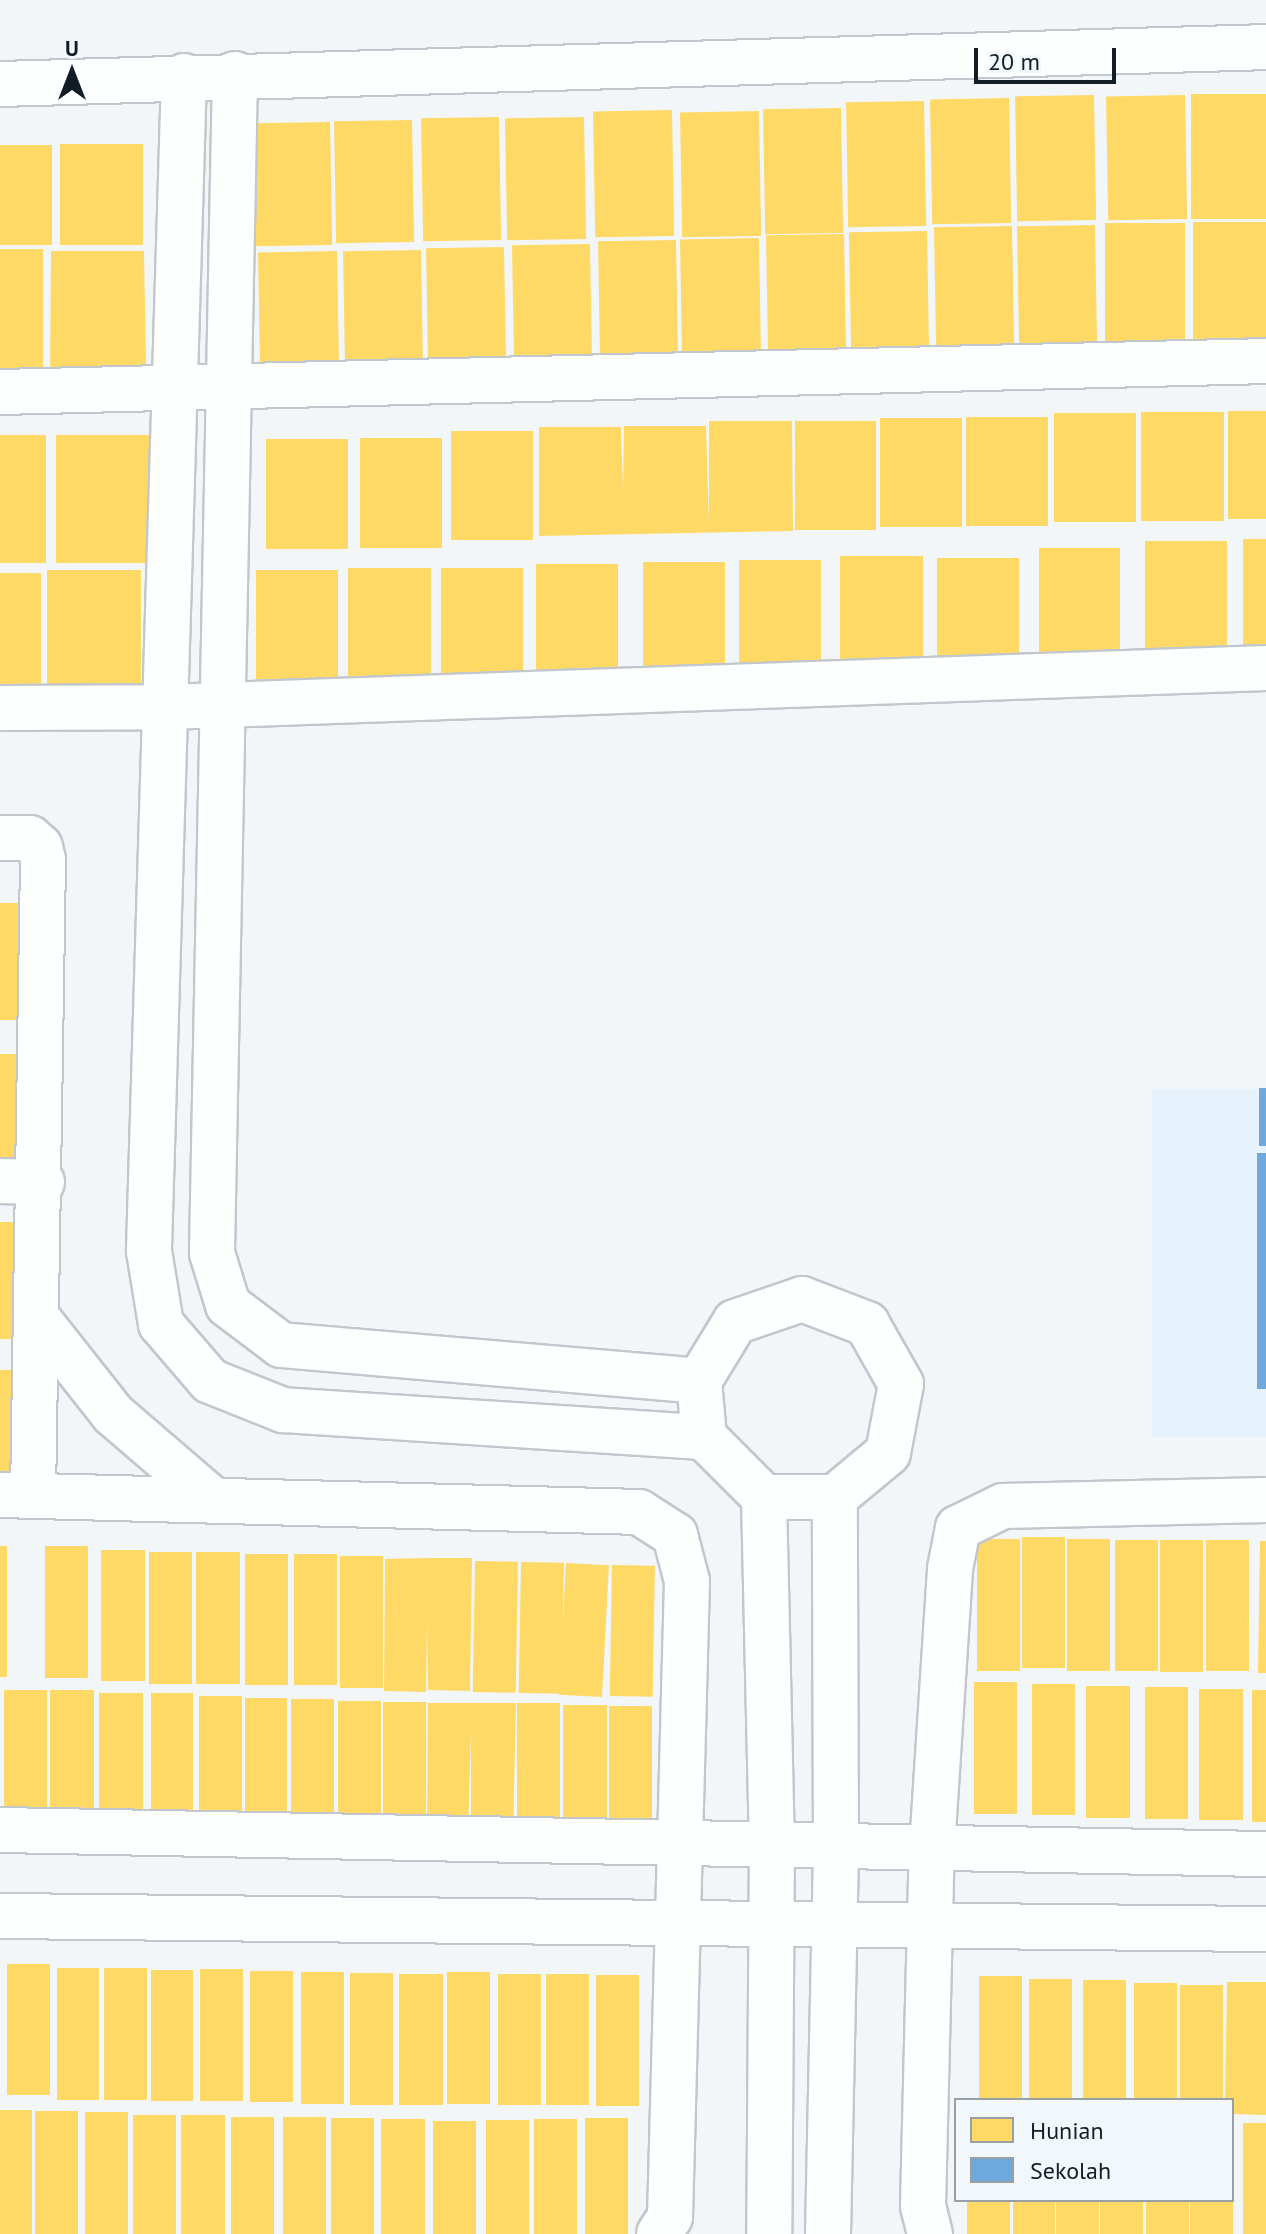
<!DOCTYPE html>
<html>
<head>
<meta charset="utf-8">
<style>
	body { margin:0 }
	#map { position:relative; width:1266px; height:2234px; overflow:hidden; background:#f3f6f9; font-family:"PT Sans",sans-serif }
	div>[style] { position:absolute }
	.built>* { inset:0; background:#e6f2fc; transform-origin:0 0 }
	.homes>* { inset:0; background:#ffd966; transform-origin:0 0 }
	.schools>* { inset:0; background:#6fa8dc; transform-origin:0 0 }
	.roads { filter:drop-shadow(2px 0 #c1c7cc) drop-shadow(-2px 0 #c1c7cc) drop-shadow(0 2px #c1c7cc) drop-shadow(0 -2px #c1c7cc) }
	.minor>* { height:44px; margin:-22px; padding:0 22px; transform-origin:22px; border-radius:22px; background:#fdfefe }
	span { translate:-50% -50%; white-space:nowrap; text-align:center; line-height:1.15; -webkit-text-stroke:8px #f1f7fb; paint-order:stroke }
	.legend { position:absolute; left:954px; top:2098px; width:280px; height:104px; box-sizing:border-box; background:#f1f7fb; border:2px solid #98a0a5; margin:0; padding:10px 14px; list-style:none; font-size:24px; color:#131d25 }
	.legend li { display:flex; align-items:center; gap:16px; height:40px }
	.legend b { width:40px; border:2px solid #98a0a5 }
	.north { position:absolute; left:32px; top:32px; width:80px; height:80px; -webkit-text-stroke:6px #f1f7fb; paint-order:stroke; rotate:0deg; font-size:22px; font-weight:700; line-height:32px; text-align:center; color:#131d25 }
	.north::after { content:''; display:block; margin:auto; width:28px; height:36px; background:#131d25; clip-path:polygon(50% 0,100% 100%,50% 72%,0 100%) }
	.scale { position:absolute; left:974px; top:48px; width:142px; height:36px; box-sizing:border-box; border:4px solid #131d25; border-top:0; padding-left:10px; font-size:24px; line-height:28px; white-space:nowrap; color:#131d25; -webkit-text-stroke:6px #f1f7fb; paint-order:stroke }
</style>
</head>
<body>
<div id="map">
	<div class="built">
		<i style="left:1266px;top:1089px;width:348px;height:114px;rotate:90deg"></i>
	</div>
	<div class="homes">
		<i style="left:1266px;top:94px;width:125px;height:75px;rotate:90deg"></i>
		<i style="left:1094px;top:95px;width:125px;height:79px;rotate:89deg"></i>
		<i style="left:1185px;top:95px;width:124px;height:79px;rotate:89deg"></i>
		<i style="left:1009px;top:98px;width:125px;height:79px;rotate:89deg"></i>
		<i style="left:924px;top:101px;width:125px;height:78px;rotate:89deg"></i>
		<i style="left:841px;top:108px;width:125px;height:78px;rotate:89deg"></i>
		<i style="left:672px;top:110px;width:126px;height:79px;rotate:89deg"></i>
		<i style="left:759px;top:111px;width:125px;height:79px;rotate:89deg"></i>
		<i style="left:499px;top:117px;width:123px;height:78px;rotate:89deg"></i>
		<i style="left:584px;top:117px;width:122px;height:79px;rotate:89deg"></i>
		<i style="left:412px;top:120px;width:122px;height:78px;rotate:89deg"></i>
		<i style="left:330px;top:122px;width:123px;height:79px;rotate:89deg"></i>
		<i style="left:143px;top:144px;width:101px;height:83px;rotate:90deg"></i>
		<i style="left:52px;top:145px;width:100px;height:52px;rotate:90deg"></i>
		<i style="left:1193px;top:222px;width:73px;height:123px"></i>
		<i style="left:1105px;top:223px;width:80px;height:123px"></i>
		<i style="left:1095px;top:225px;width:122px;height:78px;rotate:89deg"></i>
		<i style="left:1012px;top:226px;width:123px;height:78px;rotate:89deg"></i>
		<i style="left:927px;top:231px;width:122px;height:78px;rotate:89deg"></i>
		<i style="left:844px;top:234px;width:123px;height:78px;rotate:89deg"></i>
		<i style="left:759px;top:238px;width:123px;height:79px;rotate:89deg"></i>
		<i style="left:676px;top:240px;width:123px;height:78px;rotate:89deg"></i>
		<i style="left:590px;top:244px;width:123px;height:78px;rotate:89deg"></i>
		<i style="left:504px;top:247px;width:122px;height:78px;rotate:89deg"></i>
		<i style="left:0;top:249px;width:43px;height:131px"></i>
		<i style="left:421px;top:250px;width:122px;height:78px;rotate:89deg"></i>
		<i style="clip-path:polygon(51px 251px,144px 251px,146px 367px,50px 382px)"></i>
		<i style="left:337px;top:251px;width:123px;height:79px;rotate:89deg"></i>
		<i style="left:1228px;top:411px;width:38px;height:108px"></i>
		<i style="left:1141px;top:412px;width:83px;height:109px"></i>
		<i style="left:1054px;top:413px;width:82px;height:109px"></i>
		<i style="left:966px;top:417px;width:82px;height:109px"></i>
		<i style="left:880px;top:418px;width:82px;height:109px"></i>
		<i style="clip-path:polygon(709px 421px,792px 421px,793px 531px,539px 536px,539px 427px,621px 427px,623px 489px,624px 426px,706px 426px,709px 525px)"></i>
		<i style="left:795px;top:421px;width:81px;height:109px"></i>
		<i style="left:451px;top:431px;width:82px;height:109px"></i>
		<i style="left:0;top:435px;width:46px;height:128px"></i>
		<i style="left:56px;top:435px;width:93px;height:128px"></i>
		<i style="left:360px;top:438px;width:82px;height:110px"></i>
		<i style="left:266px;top:439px;width:82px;height:110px"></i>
		<i style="left:1243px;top:539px;width:23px;height:109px"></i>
		<i style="left:1145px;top:541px;width:82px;height:109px"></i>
		<i style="left:1039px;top:548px;width:81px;height:109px"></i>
		<i style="left:840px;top:556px;width:83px;height:109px"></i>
		<i style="left:937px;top:558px;width:82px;height:109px"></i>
		<i style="left:739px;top:560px;width:82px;height:109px"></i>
		<i style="left:643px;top:562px;width:82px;height:109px"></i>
		<i style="left:536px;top:564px;width:82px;height:109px"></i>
		<i style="left:348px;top:568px;width:83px;height:109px"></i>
		<i style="left:441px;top:568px;width:82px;height:110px"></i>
		<i style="left:47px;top:570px;width:94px;height:127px"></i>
		<i style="left:256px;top:570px;width:82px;height:109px"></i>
		<i style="left:0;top:573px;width:41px;height:127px"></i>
		<i style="left:0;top:903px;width:36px;height:117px"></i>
		<i style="left:0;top:1054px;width:37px;height:117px"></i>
		<i style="left:0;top:1222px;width:28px;height:117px"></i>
		<i style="left:0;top:1370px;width:25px;height:117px"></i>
		<i style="left:1022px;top:1537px;width:43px;height:131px"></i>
		<i style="left:977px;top:1539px;width:43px;height:132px"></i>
		<i style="left:1067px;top:1539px;width:43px;height:132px"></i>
		<i style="left:1115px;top:1540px;width:43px;height:131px"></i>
		<i style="left:1160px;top:1540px;width:43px;height:132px"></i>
		<i style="left:1206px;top:1540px;width:43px;height:131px"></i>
		<i style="clip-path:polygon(1260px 1541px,1266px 1541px,1266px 1673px,1258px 1673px)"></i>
		<i style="left:0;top:1546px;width:7px;height:131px"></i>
		<i style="left:45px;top:1546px;width:43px;height:132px"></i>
		<i style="left:101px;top:1550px;width:44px;height:131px"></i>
		<i style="left:149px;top:1552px;width:43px;height:132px"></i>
		<i style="left:196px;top:1552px;width:44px;height:132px"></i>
		<i style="left:245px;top:1554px;width:43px;height:131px"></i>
		<i style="left:294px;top:1554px;width:43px;height:131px"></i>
		<i style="left:340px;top:1556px;width:43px;height:132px"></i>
		<i style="clip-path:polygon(429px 1558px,472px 1558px,470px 1691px,428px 1690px,427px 1623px,426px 1692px,384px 1691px,385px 1559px)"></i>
		<i style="left:475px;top:1561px;width:43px;height:131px;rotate:1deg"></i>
		<i style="left:521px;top:1562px;width:43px;height:131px;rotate:1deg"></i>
		<i style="left:566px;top:1563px;width:43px;height:132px;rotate:3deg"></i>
		<i style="left:612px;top:1565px;width:43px;height:131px;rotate:1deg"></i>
		<i style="left:974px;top:1682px;width:43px;height:132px"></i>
		<i style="left:1032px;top:1684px;width:43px;height:131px"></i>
		<i style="left:1086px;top:1686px;width:44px;height:132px"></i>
		<i style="left:1145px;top:1687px;width:43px;height:132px"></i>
		<i style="left:1199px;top:1689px;width:44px;height:131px"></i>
		<i style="left:4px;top:1690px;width:43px;height:132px"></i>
		<i style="left:50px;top:1690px;width:44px;height:132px"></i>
		<i style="left:1252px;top:1690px;width:14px;height:132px"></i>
		<i style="left:99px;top:1693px;width:44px;height:132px"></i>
		<i style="left:151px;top:1693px;width:42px;height:132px"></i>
		<i style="left:199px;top:1696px;width:43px;height:132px"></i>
		<i style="left:245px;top:1698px;width:42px;height:132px"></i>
		<i style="left:291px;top:1699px;width:43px;height:132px"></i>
		<i style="left:338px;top:1701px;width:43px;height:132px"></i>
		<i style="left:383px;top:1702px;width:43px;height:131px"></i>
		<i style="clip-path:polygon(428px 1703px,516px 1703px,513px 1835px,471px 1834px,471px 1731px,468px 1836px,427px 1835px)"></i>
		<i style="left:517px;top:1703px;width:43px;height:132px"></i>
		<i style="left:563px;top:1705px;width:44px;height:132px"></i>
		<i style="left:609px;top:1706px;width:43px;height:131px"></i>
		<i style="left:7px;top:1964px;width:43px;height:131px"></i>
		<i style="left:57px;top:1968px;width:42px;height:132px"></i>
		<i style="left:104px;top:1968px;width:43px;height:132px"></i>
		<i style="left:200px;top:1969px;width:43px;height:132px"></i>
		<i style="left:151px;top:1970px;width:42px;height:131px"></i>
		<i style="left:250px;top:1971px;width:43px;height:131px"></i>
		<i style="left:301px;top:1972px;width:43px;height:132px"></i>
		<i style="left:447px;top:1972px;width:43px;height:132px"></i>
		<i style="left:350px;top:1973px;width:43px;height:132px"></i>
		<i style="left:399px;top:1974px;width:44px;height:131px"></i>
		<i style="left:498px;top:1974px;width:43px;height:131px"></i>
		<i style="left:546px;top:1974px;width:43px;height:131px"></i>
		<i style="left:596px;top:1975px;width:43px;height:131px"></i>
		<i style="left:979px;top:1976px;width:43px;height:124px"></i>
		<i style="left:1029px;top:1979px;width:43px;height:121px"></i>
		<i style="left:1083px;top:1980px;width:43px;height:120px"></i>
		<i style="clip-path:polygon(1227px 1982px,1266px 1982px,1266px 2115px,1232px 2114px,1232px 2100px,1225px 2100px)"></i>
		<i style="left:1134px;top:1983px;width:43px;height:117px"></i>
		<i style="left:1180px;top:1985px;width:43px;height:115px"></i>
		<i style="left:0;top:2110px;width:32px;height:124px"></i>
		<i style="left:35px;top:2111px;width:43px;height:123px"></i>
		<i style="left:85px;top:2112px;width:43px;height:122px"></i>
		<i style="left:133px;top:2115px;width:43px;height:119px"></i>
		<i style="left:181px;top:2115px;width:44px;height:119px"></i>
		<i style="left:231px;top:2117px;width:43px;height:117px"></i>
		<i style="left:283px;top:2117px;width:43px;height:117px"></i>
		<i style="left:331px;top:2118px;width:43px;height:116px"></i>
		<i style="left:585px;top:2118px;width:43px;height:116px"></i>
		<i style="left:381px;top:2119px;width:44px;height:115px"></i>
		<i style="left:534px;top:2119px;width:43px;height:115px"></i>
		<i style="left:486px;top:2120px;width:43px;height:114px"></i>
		<i style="left:433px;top:2121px;width:43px;height:113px"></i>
		<i style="left:1243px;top:2123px;width:23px;height:111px"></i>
		<i style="left:967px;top:2200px;width:43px;height:34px"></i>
		<i style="left:1013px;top:2200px;width:42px;height:34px"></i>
		<i style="left:1056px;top:2200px;width:43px;height:34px"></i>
		<i style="left:1100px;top:2200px;width:43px;height:34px"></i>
		<i style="left:1146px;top:2200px;width:43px;height:34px"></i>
		<i style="left:1190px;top:2200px;width:43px;height:34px"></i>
	</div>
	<div class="schools">
		<i style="left:1259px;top:1088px;width:7px;height:58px"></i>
		<i style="left:1257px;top:1153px;width:9px;height:236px"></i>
	</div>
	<div class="roads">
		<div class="minor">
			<i style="left:235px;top:74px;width:1179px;rotate:91.12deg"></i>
			<i style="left:212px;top:1253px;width:54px;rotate:72.9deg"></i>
			<i style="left:228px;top:1305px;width:66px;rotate:37deg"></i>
			<i style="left:281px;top:1345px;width:420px;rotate:4.9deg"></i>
			<i style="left:184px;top:76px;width:1176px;rotate:91.71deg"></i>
			<i style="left:149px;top:1251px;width:74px;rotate:80.7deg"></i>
			<i style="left:161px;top:1324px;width:75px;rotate:49.3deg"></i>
			<i style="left:210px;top:1381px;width:79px;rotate:21.7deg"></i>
			<i style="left:283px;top:1410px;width:422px;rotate:3.7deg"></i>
			<i style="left:0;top:84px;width:1267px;rotate:-1.67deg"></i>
			<i style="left:0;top:392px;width:1266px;rotate:-1.4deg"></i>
			<i style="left:0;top:708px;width:166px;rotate:-0.3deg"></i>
			<i style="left:166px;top:707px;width:1101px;rotate:-2.03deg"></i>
			<i style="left:0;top:838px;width:30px"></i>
			<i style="left:30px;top:838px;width:13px;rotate:42deg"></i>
			<i style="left:40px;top:847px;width:13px;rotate:77deg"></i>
			<i style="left:43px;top:860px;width:636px;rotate:90.9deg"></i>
			<i style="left:0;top:1181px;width:42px;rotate:1.4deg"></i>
			<i style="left:802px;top:1299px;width:70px;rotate:21deg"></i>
			<i style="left:867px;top:1324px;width:69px;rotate:60.5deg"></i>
			<i style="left:901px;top:1384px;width:70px;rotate:100.7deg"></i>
			<i style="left:888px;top:1453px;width:69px;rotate:140.3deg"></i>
			<i style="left:835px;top:1497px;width:71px;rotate:180deg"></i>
			<i style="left:764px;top:1497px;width:85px;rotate:-135deg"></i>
			<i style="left:704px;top:1437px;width:56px;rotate:-95.1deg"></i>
			<i style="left:699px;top:1381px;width:69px;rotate:-58.6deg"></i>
			<i style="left:735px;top:1322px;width:71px;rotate:-18.9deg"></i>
			<i style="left:38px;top:1319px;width:121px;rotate:51.7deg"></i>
			<i style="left:113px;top:1414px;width:133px;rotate:40.7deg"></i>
			<i style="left:0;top:1495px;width:639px;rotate:1.52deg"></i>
			<i style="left:639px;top:1512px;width:43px;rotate:32.6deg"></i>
			<i style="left:675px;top:1535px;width:48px;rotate:75.4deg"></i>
			<i style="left:687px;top:1581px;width:636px;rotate:91.53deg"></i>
			<i style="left:670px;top:2217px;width:20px;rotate:123deg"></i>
			<i style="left:764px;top:1497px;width:347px;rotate:88.7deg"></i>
			<i style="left:772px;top:1844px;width:390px;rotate:90.4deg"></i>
			<i style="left:0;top:1830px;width:1266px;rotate:1.09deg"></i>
			<i style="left:0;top:1916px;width:1266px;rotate:0.59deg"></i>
			<i style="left:828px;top:2234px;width:389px;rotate:-88.8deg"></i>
			<i style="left:836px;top:1845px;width:348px;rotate:-90.2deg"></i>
			<i style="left:930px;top:2234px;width:29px;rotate:-104deg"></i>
			<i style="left:923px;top:2206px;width:358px;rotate:-88.6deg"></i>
			<i style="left:932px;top:1848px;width:280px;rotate:-86.3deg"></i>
			<i style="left:950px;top:1569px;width:42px;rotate:-79deg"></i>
			<i style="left:958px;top:1528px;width:50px;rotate:-26.1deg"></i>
			<i style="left:1003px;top:1506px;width:263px;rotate:-1.3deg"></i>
		</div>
	</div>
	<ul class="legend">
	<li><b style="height:22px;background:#ffd966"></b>Hunian</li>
	<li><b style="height:22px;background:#6fa8dc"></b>Sekolah</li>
	</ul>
	<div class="north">U</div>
	<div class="scale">20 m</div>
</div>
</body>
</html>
